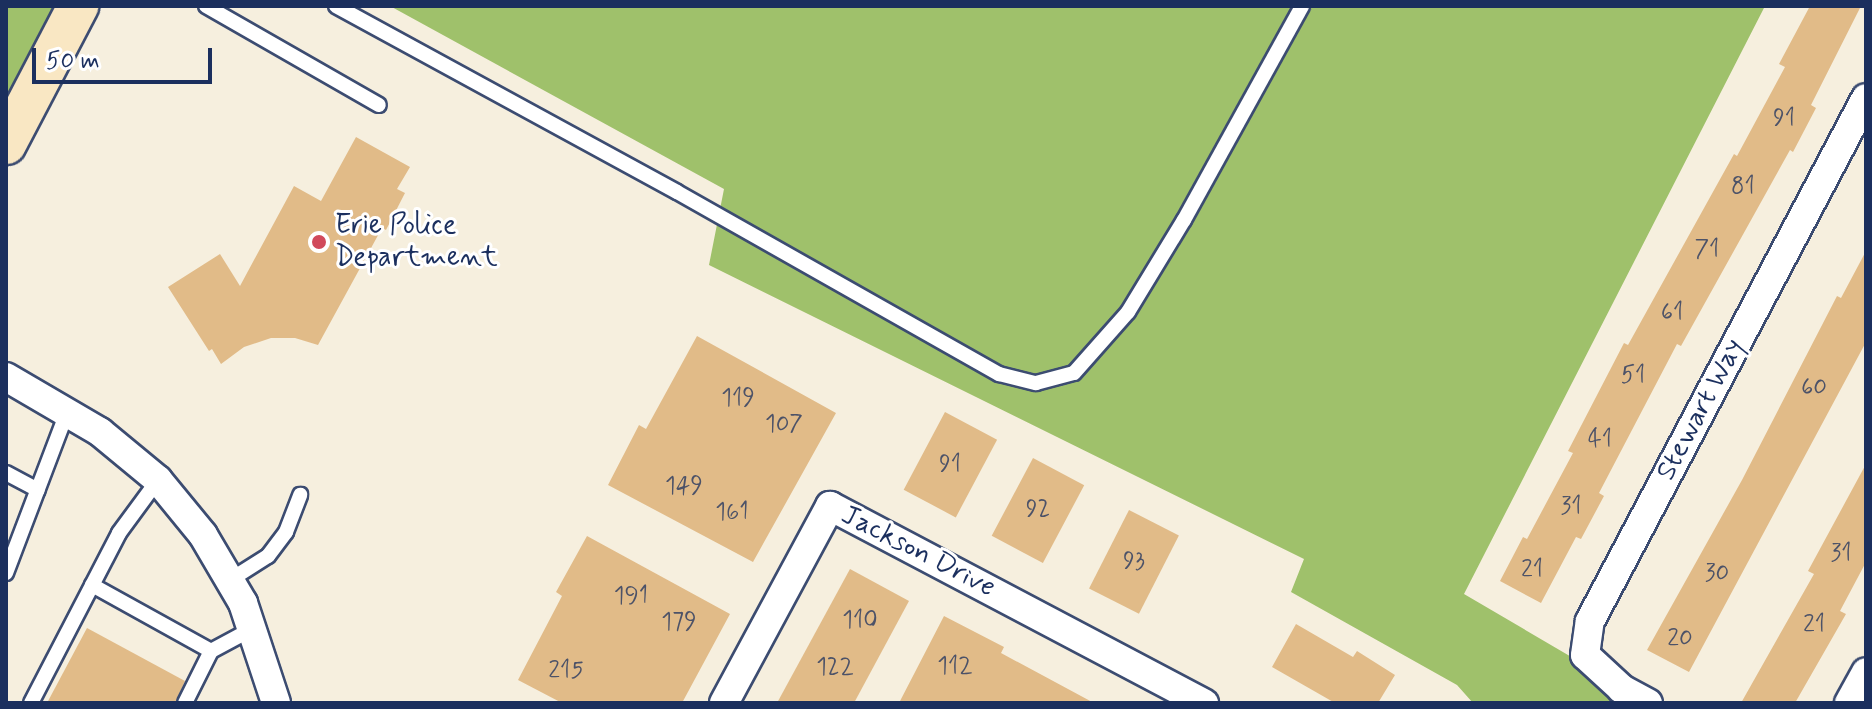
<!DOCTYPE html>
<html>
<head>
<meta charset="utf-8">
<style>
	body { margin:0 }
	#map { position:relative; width:1872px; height:709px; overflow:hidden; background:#f6efde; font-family:Mynerve,sans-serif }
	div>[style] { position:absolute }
	.green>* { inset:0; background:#9fc16b }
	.building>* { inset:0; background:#e1bb88; transform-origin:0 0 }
	.roads { filter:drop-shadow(2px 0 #3c4c71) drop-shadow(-2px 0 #3c4c71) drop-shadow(0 2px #3c4c71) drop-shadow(0 -2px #3c4c71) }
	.service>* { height:14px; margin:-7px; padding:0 7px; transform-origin:7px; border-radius:7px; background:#fff }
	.minor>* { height:28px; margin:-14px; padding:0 14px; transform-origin:14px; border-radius:14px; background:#fff }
	.secondary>* { height:40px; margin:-20px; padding:0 20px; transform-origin:20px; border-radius:20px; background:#f9e7c3 }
	.dots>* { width:22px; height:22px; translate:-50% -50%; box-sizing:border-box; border:4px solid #fff; border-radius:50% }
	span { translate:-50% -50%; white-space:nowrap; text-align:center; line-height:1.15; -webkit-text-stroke:6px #fff; paint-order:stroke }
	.number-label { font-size:24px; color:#4c5268 }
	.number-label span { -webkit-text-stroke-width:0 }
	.poi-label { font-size:28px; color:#1b2f5e }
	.left { translate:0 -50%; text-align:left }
	.street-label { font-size:28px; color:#1b2f5e }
	.frame { position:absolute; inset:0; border:8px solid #1b2f5e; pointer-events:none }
	.scale { position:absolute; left:32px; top:48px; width:180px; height:36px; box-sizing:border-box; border:4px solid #1b2f5e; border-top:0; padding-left:10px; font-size:24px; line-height:28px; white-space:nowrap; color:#1b2f5e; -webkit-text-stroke:6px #fff; paint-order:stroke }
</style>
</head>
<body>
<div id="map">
	<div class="green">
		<i style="clip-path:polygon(6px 6px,66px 6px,6px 125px)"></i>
		<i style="clip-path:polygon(390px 6px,1765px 6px,1464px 594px,1650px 703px,1473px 703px,1457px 685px,1291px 592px,1304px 559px,709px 265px,724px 189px)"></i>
	</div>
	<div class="building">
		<i style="clip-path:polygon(1810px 6px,1861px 6px,1811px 105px,1816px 108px,1793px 152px,1790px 150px,1681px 346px,1677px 344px,1599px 493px,1604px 496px,1581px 539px,1576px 537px,1541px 603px,1500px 581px,1523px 537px,1527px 539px,1573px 453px,1568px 451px,1624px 343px,1628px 345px,1734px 154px,1737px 156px,1785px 67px,1779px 64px)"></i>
		<i style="clip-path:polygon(356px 137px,410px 167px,397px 189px,405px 193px,386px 230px,382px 228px,318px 345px,295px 338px,271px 338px,244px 347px,221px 364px,212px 349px,209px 351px,168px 287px,220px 254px,240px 286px,294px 186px,321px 201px)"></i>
		<i style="clip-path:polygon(1866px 251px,1866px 342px,1689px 672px,1647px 650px,1742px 480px,1837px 296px,1841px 298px)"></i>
		<i style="clip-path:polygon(697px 336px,836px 413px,753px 562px,608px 485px,639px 425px,646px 429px)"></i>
		<i style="left:945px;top:412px;width:59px;height:88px;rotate:28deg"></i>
		<i style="left:1033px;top:458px;width:58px;height:88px;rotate:28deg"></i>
		<i style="clip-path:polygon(1866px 464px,1866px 562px,1840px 611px,1846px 614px,1795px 703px,1741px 703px,1814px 574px,1808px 571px)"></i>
		<i style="left:1129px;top:510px;width:56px;height:88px;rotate:27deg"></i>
		<i style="clip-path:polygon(587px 536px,730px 614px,682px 703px,562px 703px,518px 680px,562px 596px,556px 592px)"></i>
		<i style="clip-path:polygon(850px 569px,909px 601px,854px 703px,777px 703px)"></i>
		<i style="clip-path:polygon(944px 616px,1004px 647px,1001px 653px,1094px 703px,899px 703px)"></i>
		<i style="clip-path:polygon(1296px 624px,1353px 657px,1357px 651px,1395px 675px,1378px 703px,1335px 703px,1272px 667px)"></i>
		<i style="clip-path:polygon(87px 628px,185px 681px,175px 703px,47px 703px)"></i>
	</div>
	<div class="roads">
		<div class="service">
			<i style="left:206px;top:6px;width:199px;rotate:29.8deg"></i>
			<i style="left:336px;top:6px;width:388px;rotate:28.6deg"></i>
			<i style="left:677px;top:192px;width:370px;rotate:29.5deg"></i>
			<i style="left:999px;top:374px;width:38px;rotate:14deg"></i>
			<i style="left:1036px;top:383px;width:39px;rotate:-15deg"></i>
			<i style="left:1074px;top:373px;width:81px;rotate:-48.5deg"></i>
			<i style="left:1128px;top:312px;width:108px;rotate:-58.7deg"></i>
			<i style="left:1184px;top:220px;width:244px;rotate:-61.1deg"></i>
			<i style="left:6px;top:473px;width:36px;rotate:28deg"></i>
			<i style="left:6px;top:573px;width:174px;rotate:-69.2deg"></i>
			<i style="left:230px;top:580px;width:45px;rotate:-32.3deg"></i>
			<i style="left:268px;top:556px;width:30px;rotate:-53deg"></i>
			<i style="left:286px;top:532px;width:40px;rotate:-69deg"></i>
			<i style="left:92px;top:585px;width:136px;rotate:29deg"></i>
			<i style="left:211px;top:651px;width:58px;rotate:116.6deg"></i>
			<i style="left:211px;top:651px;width:47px;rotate:-28.2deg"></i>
			<i style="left:31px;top:703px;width:191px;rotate:-62.6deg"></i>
			<i style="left:119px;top:533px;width:66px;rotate:-53.7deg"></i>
		</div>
		<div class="minor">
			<i style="left:6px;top:377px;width:109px;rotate:30.3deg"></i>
			<i style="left:100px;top:432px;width:75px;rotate:39.6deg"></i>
			<i style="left:158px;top:480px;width:71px;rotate:50.7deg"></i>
			<i style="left:203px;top:535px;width:79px;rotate:59.5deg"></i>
			<i style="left:243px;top:603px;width:105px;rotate:71.7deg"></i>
			<i style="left:724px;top:703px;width:224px;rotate:-61.7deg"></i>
			<i style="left:830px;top:506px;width:423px;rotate:27.8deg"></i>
			<i style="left:1648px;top:703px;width:30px;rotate:-152deg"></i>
			<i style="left:1622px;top:689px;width:50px;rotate:-137.4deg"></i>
			<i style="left:1585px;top:655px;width:34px;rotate:-82deg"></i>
			<i style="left:1590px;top:621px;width:591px;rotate:-62.18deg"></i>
			<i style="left:1849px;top:703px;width:35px;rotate:-61deg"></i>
		</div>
		<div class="secondary">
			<i style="left:6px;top:144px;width:156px;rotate:-62.4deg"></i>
		</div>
	</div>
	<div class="dots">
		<i style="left:319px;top:242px;background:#d1495b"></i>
	</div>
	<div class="number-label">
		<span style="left:1784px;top:119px">91</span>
		<span style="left:1743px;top:187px">81</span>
		<span style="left:1707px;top:250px">71</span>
		<span style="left:1672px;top:313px">61</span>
		<span style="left:1633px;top:376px">51</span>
		<span style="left:1814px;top:388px">60</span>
		<span style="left:738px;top:399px">119</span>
		<span style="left:784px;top:425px">107</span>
		<span style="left:1600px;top:440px">41</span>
		<span style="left:950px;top:465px">91</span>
		<span style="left:684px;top:487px">149</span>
		<span style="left:1571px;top:507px">31</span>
		<span style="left:1038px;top:510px">92</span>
		<span style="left:732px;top:513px">161</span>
		<span style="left:1841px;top:554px">31</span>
		<span style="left:1134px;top:562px">93</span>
		<span style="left:1532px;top:570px">21</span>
		<span style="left:1717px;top:574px">30</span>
		<span style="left:631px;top:597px">191</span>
		<span style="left:860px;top:621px">110</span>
		<span style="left:679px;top:623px">179</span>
		<span style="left:1814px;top:625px">21</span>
		<span style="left:1680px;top:639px">20</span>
		<span style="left:955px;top:667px">112</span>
		<span style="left:835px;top:668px">122</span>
		<span style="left:566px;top:671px">215</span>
	</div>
	<div class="poi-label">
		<span class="left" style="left:335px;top:242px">Erie Police<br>Department</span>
	</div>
	<div class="street-label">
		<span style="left:1701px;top:410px;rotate:-62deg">Stewart Way</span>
		<span style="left:918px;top:552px;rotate:27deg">Jackson Drive</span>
	</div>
	<div class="frame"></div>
	<div class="scale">50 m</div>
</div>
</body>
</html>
